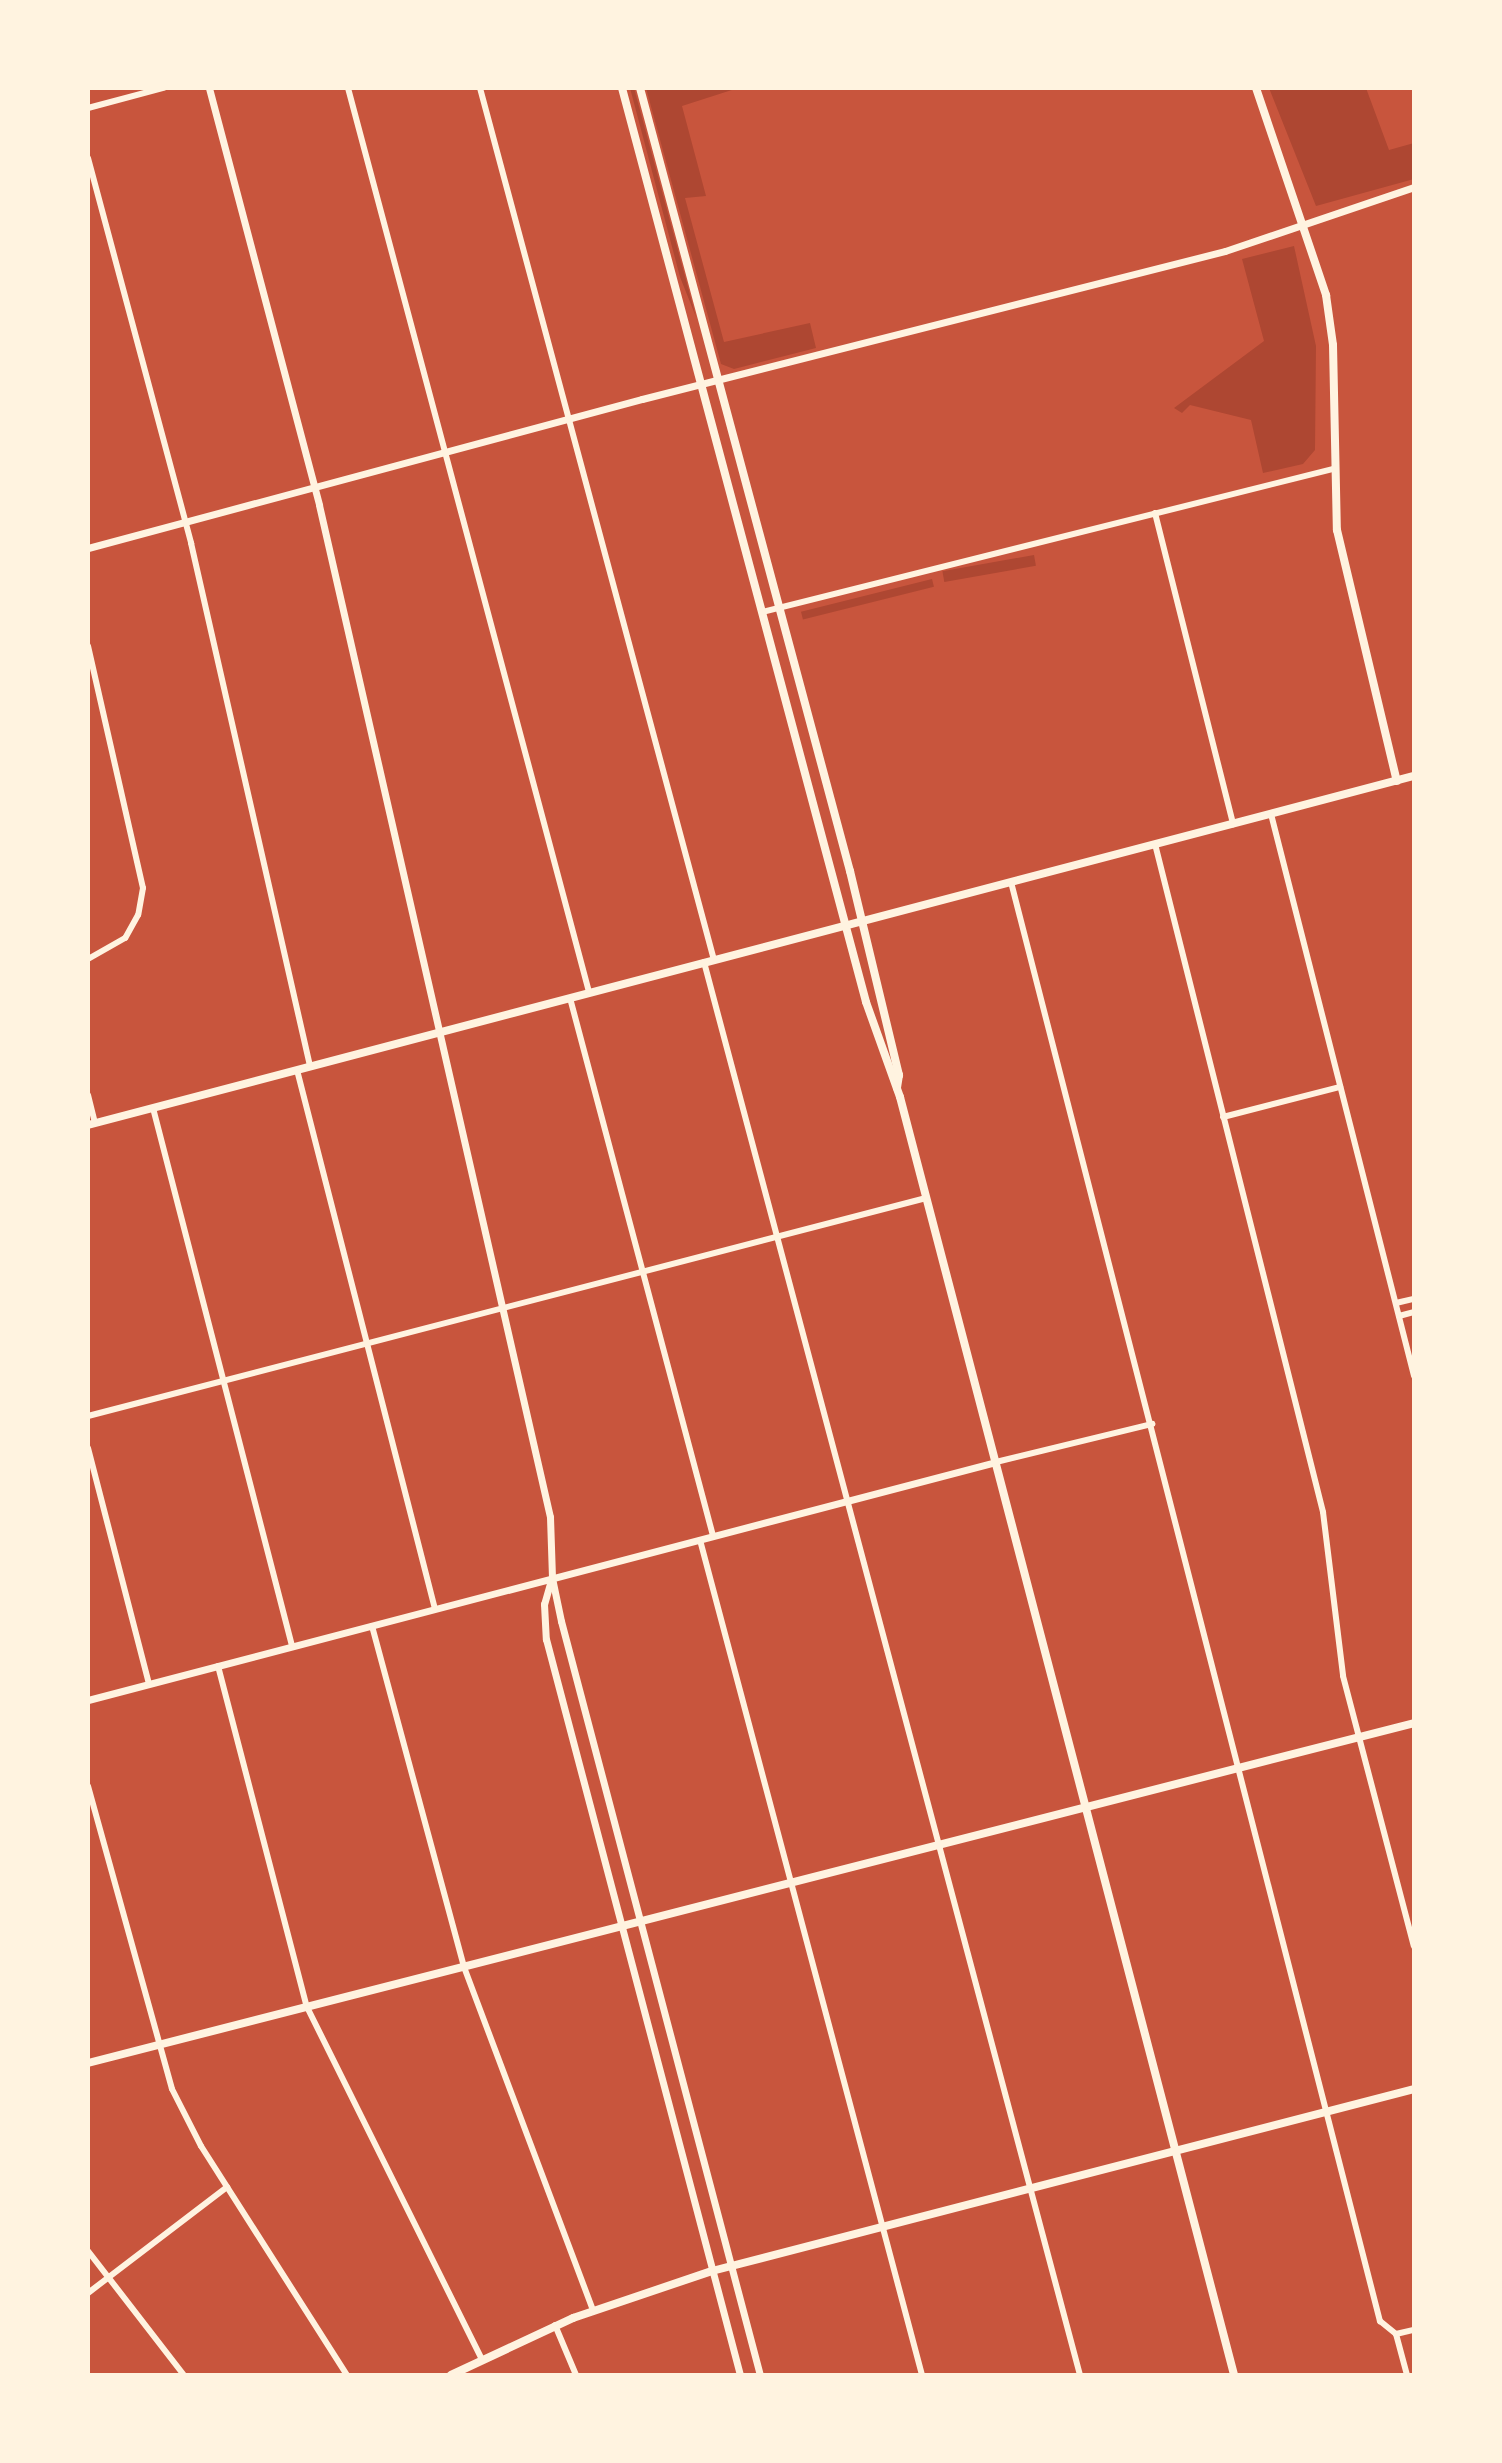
<!DOCTYPE html>
<html>
<head>
<meta charset="utf-8">
<style>
	body { margin:0 }
	#map { position:relative; width:1502px; height:2463px; overflow:hidden; background:#c8553d; font-family:"Titillium Web",sans-serif }
	div>[style] { position:absolute }
	.green>* { inset:0; background:#ae4732; transform-origin:0 0 }
	.minor>* { height:6px; margin:-3px; padding:0 3px; transform-origin:3px; border-radius:3px; background:#fff3e0 }
	.tertiary>* { height:7px; margin:-3.5px; padding:0 3.5px; transform-origin:3.5px; border-radius:3.5px; background:#fff3e0 }
	.secondary>* { height:8px; margin:-4px; padding:0 4px; transform-origin:4px; border-radius:4px; background:#fff3e0 }
	span { translate:-50% -50%; white-space:nowrap; text-align:center; line-height:1.15; -webkit-text-stroke:6px #fff3e0; paint-order:stroke }
	.frame { position:absolute; inset:0; border:90px solid #fff3e0; pointer-events:none }
</style>
</head>
<body>
<div id="map">
	<div class="green">
		<i style="clip-path:polygon(630px 88px,634px 88px,696px 317px,680px 277px)"></i>
		<i style="clip-path:polygon(646px 88px,738px 88px,682px 106px,706px 196px,685px 198px,724px 342px,810px 323px,816px 348px,734px 369px,721px 364px)"></i>
		<i style="clip-path:polygon(1269px 88px,1366px 88px,1389px 150px,1414px 143px,1414px 179px,1316px 206px)"></i>
		<i style="clip-path:polygon(1294px 246px,1316px 346px,1315px 450px,1303px 464px,1263px 473px,1251px 420px,1190px 405px,1182px 413px,1174px 408px,1264px 341px,1242px 259px)"></i>
		<i style="left:1034px;top:555px;width:11px;height:93px;rotate:80deg"></i>
		<i style="left:932px;top:579px;width:8px;height:135px;rotate:76deg"></i>
	</div>
	<div class="minor">
		<i style="left:348px;top:88px;width:936px;rotate:75.07deg"></i>
		<i style="left:480px;top:88px;width:903px;rotate:74.98deg"></i>
		<i style="left:88px;top:108px;width:78px;rotate:-14.9deg"></i>
		<i style="left:88px;top:158px;width:399px;rotate:75deg"></i>
		<i style="left:191px;top:543px;width:536px;rotate:77.18deg"></i>
		<i style="left:1155px;top:513px;width:321px;rotate:75.9deg"></i>
		<i style="left:762px;top:612px;width:589px;rotate:-14.06deg"></i>
		<i style="left:88px;top:646px;width:248px;rotate:77.2deg"></i>
		<i style="left:143px;top:888px;width:27px;rotate:100deg"></i>
		<i style="left:138px;top:915px;width:26px;rotate:119deg"></i>
		<i style="left:125px;top:938px;width:43px;rotate:150.4deg"></i>
		<i style="left:1271px;top:814px;width:580px;rotate:75.72deg"></i>
		<i style="left:1155px;top:844px;width:689px;rotate:75.88deg"></i>
		<i style="left:1323px;top:1512px;width:165px;rotate:83deg"></i>
		<i style="left:1343px;top:1676px;width:279px;rotate:75.3deg"></i>
		<i style="left:1011px;top:882px;width:1486px;rotate:75.62deg"></i>
		<i style="left:1380px;top:2321px;width:21px;rotate:39deg"></i>
		<i style="left:1396px;top:2334px;width:18px;rotate:-13deg"></i>
		<i style="left:704px;top:962px;width:1462px;rotate:75.1deg"></i>
		<i style="left:570px;top:998px;width:557px;rotate:75.11deg"></i>
		<i style="left:297px;top:1070px;width:556px;rotate:75.64deg"></i>
		<i style="left:88px;top:1095px;width:29px;rotate:76deg"></i>
		<i style="left:153px;top:1108px;width:556px;rotate:75.51deg"></i>
		<i style="left:1223px;top:1117px;width:121px;rotate:-14.4deg"></i>
		<i style="left:1396px;top:1303px;width:18px;rotate:-13deg"></i>
		<i style="left:1399px;top:1316px;width:16px;rotate:-15deg"></i>
		<i style="left:88px;top:1416px;width:866px;rotate:-14.58deg"></i>
		<i style="left:88px;top:1448px;width:244px;rotate:75.5deg"></i>
		<i style="left:996px;top:1462px;width:161px;rotate:-13.7deg"></i>
		<i style="left:700px;top:1540px;width:864px;rotate:75.11deg"></i>
		<i style="left:372px;top:1626px;width:353px;rotate:74.9deg"></i>
		<i style="left:464px;top:1967px;width:366px;rotate:69.4deg"></i>
		<i style="left:218px;top:1666px;width:352px;rotate:75.4deg"></i>
		<i style="left:307px;top:2007px;width:392px;rotate:63.6deg"></i>
		<i style="left:88px;top:1786px;width:314px;rotate:74.5deg"></i>
		<i style="left:172px;top:2089px;width:64px;rotate:63deg"></i>
		<i style="left:201px;top:2146px;width:272px;rotate:57.5deg"></i>
		<i style="left:88px;top:2251px;width:157px;rotate:52.3deg"></i>
		<i style="left:88px;top:2293px;width:175px;rotate:-37.3deg"></i>
		<i style="left:555px;top:2325px;width:54px;rotate:67.2deg"></i>
		<i style="left:1396px;top:2334px;width:42px;rotate:75deg"></i>
	</div>
	<div class="tertiary">
		<i style="left:209px;top:88px;width:431px;rotate:75.2deg"></i>
		<i style="left:319px;top:505px;width:1038px;rotate:77.14deg"></i>
		<i style="left:550px;top:1517px;width:61px;rotate:88.1deg"></i>
		<i style="left:552px;top:1578px;width:44px;rotate:78.2deg"></i>
		<i style="left:561px;top:1621px;width:780px;rotate:75.22deg"></i>
		<i style="left:88px;top:548px;width:574px;rotate:-15.05deg"></i>
		<i style="left:642px;top:399px;width:601px;rotate:-14.24deg"></i>
		<i style="left:1225px;top:251px;width:200px;rotate:-18.7deg"></i>
		<i style="left:551px;top:1580px;width:25px;rotate:106deg"></i>
		<i style="left:544px;top:1604px;width:35px;rotate:87deg"></i>
		<i style="left:546px;top:1639px;width:761px;rotate:75.23deg"></i>
		<i style="left:88px;top:1700px;width:939px;rotate:-14.69deg"></i>
	</div>
	<div class="secondary">
		<i style="left:622px;top:88px;width:946px;rotate:75.05deg"></i>
		<i style="left:866px;top:1002px;width:101px;rotate:70.3deg"></i>
		<i style="left:900px;top:1097px;width:1321px;rotate:75.35deg"></i>
		<i style="left:640px;top:88px;width:811px;rotate:74.99deg"></i>
		<i style="left:850px;top:871px;width:210px;rotate:76.5deg"></i>
		<i style="left:899px;top:1075px;width:13px;rotate:99deg"></i>
		<i style="left:1256px;top:88px;width:219px;rotate:71.3deg"></i>
		<i style="left:1326px;top:295px;width:50px;rotate:82deg"></i>
		<i style="left:1333px;top:345px;width:185px;rotate:88.8deg"></i>
		<i style="left:1337px;top:530px;width:258px;rotate:76.6deg"></i>
		<i style="left:88px;top:1125px;width:1371px;rotate:-14.75deg"></i>
		<i style="left:88px;top:2063px;width:1369px;rotate:-14.38deg"></i>
		<i style="left:451px;top:2375px;width:135px;rotate:-25deg"></i>
		<i style="left:573px;top:2318px;width:147px;rotate:-18.7deg"></i>
		<i style="left:712px;top:2271px;width:725px;rotate:-14.53deg"></i>
	</div>
	<div class="frame"></div>
</div>
</body>
</html>
